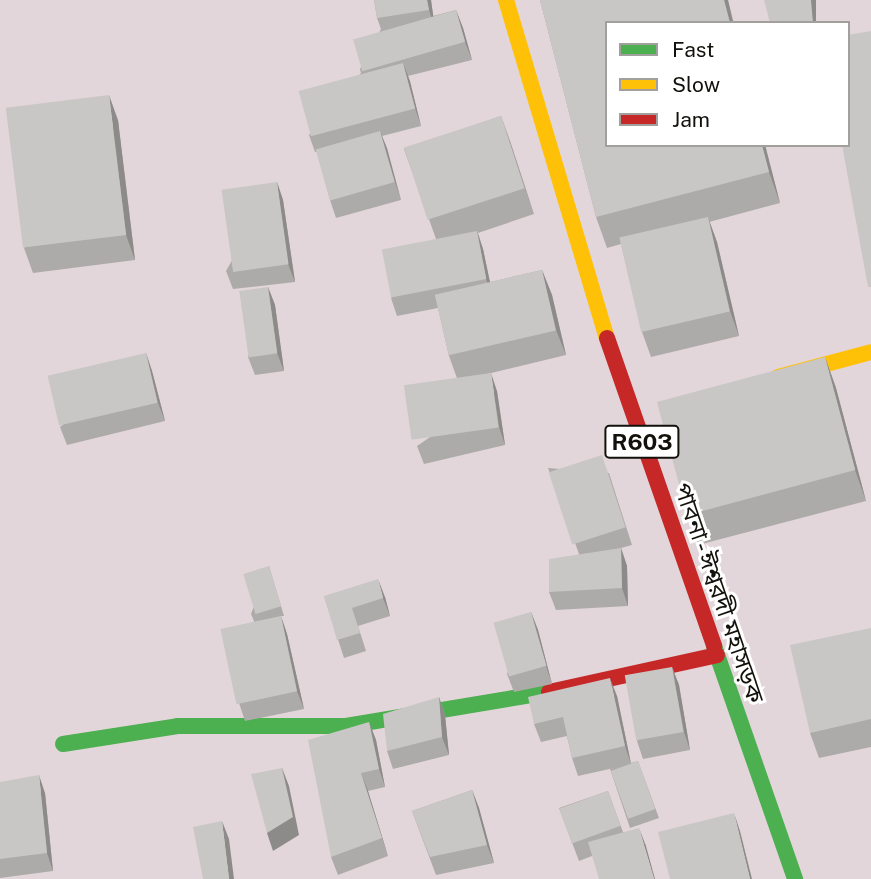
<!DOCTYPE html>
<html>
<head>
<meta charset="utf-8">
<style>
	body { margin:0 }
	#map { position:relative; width:871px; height:879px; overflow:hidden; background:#e1ded5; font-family:"Public Sans","Noto Sans Bengali",sans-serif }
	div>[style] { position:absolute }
	.commercial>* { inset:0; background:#e3d6da }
	.fast>* { height:16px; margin:-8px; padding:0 8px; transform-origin:8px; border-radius:8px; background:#4caf50 }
	.slow>* { height:16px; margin:-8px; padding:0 8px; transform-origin:8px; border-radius:8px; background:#ffc107 }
	.jam>* { height:16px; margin:-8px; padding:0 8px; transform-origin:8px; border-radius:8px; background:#c62828 }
	.wall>* { inset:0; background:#adaba9 }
	.shaded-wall>* { inset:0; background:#8d8b8a; transform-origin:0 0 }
	.building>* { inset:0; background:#c9c7c5; transform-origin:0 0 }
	span { translate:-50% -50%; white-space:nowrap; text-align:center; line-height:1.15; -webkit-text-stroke:6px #fff; paint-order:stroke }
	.shield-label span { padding:2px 5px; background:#fff; border:2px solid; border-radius:5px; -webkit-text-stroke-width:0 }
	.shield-label { font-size:23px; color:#13110b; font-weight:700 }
	.street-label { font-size:24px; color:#13110b }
	.legend { position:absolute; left:605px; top:21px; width:245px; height:126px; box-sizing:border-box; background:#fff; border:2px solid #a1a09d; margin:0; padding:9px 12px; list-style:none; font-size:21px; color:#13110b }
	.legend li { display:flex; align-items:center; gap:14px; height:35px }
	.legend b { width:35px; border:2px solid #a1a09d }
</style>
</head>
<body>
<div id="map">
	<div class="commercial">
		<i style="clip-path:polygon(evenodd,0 0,871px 0,871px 879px,0 879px,0 0,607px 23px,848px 23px,848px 145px,607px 145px,607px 23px)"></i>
	</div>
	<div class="fast">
		<i style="left:714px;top:646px;width:247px;rotate:70.8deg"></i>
		<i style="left:63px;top:744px;width:116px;rotate:-8.9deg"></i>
		<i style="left:178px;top:726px;width:168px"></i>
		<i style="left:346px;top:726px;width:206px;rotate:-9.5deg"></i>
	</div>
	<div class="slow">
		<i style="left:506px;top:0;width:353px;rotate:73.4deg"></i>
		<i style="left:778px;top:377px;width:96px;rotate:-15deg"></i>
	</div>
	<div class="jam">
		<i style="left:607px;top:338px;width:326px;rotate:70.8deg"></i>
		<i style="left:549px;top:692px;width:172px;rotate:-12.4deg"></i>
	</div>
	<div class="wall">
		<i style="clip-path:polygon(374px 0,431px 0,433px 16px,456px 10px,463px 28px,472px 60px,408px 76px,421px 126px,382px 136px,401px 200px,336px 218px,330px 200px,317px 152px,315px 152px,309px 135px,361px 73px,360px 69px,381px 29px,377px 18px)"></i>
		<i style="clip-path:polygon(540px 0,728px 0,780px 203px,709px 222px,717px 242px,739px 336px,651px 357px,642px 332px,621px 244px,607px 248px,596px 217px)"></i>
		<i style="clip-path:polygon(501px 116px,534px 214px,478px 233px,483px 249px,490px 282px,542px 270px,552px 295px,566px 355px,458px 381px,449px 356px,438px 308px,397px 316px,391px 298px,436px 239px,404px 149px)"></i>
		<i style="clip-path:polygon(118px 120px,135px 260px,33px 273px,24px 248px)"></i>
		<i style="clip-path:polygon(277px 182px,283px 200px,295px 282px,233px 289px,226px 271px)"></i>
		<i style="clip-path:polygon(268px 287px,275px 305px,284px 371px,255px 375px,248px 357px)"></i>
		<i style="clip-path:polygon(146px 353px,152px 371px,165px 421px,67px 445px,60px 427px)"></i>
		<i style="clip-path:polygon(825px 357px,836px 388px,866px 501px,698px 545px,687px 514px)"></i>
		<i style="clip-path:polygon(497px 391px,505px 445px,424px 464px,417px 446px)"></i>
		<i style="clip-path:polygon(548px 468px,609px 473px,632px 545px,621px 548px,627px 566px,628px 606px,556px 610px,549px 592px,579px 554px)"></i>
		<i style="clip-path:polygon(269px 566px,284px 616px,281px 616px,287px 634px,304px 709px,245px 721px,239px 703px,254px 621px,251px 614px)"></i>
		<i style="clip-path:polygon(324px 596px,385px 597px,390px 616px,358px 626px,366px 651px,344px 658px)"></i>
		<i style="clip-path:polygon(531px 612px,538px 630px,552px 684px,514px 692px,507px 674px)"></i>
		<i style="clip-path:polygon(871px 628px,871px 747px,819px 758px,810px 733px)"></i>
		<i style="clip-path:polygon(672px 667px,679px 685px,690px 750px,643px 759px,637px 741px)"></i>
		<i style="clip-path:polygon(617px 696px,631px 763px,638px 761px,659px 818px,630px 828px,610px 769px,623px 766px,578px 776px,572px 758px,567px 736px,541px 742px,534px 724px)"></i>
		<i style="clip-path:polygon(439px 697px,445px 715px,449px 755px,393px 769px,387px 751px)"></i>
		<i style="clip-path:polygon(369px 722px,376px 740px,385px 787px,368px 791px,388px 856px,338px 875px,331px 857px)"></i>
		<i style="clip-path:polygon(0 782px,45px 793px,53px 871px,0 878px)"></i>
		<i style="clip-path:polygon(472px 790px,479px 808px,494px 863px,436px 875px,412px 811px)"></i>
		<i style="clip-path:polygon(608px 791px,623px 832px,646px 846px,592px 856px,579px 861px,559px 808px)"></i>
	</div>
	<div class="shaded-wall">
		<i style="clip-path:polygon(427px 0,431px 0,435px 28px,429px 10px)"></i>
		<i style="clip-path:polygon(724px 0,728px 0,733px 23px,730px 23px)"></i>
		<i style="left:811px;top:0;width:5px;height:23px"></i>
		<i style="clip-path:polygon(456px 10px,463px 28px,472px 60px,465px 42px)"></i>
		<i style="clip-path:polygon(403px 63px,410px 81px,421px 126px,415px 108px)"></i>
		<i style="clip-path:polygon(109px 95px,118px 120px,135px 260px,126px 235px)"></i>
		<i style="clip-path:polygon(501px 116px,510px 141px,534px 214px,525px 188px)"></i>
		<i style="clip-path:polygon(380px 131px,387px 148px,401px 200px,395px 182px)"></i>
		<i style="clip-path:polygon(762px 145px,765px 145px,780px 203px,769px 172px)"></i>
		<i style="clip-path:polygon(277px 182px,283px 200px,295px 282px,288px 264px)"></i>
		<i style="clip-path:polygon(708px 217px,717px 242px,739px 336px,730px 311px)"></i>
		<i style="clip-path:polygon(477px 231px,483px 249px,493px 297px,486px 279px)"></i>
		<i style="clip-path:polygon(542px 270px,552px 295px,566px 355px,556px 330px)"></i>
		<i style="clip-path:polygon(268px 287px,275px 305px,284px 371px,277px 353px)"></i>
		<i style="clip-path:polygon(146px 353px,152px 371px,165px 421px,158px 403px)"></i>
		<i style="clip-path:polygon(825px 357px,836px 388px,866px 501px,855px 470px)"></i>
		<i style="clip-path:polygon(491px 373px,497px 391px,505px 445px,499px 427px)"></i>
		<i style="clip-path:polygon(621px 548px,627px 566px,628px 606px,622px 588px)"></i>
		<i style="clip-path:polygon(378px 579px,385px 597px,390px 616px,383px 598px)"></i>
		<i style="clip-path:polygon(531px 612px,538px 630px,552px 684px,546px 666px)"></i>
		<i style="clip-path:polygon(281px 616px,287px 634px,304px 709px,297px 691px)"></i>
		<i style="clip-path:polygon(672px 667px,679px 685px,690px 750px,684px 732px)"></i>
		<i style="clip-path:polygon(610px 678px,617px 696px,631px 764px,625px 746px)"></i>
		<i style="clip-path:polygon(439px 697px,445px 715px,449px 755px,442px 737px)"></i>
		<i style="clip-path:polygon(369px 722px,376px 740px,385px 787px,379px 769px)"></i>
		<i style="clip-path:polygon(282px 768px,289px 786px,299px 835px,273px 851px,267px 833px)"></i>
		<i style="clip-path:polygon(361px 773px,368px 791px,388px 856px,382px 838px)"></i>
		<i style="clip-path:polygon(39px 775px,45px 793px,53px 871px,47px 853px)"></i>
		<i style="clip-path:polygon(472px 790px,479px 808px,494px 863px,487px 845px)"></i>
		<i style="clip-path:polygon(734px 813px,740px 831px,752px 879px,750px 879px)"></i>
		<i style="clip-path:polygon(222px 821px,229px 839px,234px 879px,229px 879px)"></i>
		<i style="clip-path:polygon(639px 828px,646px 846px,655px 879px,654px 879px)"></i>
	</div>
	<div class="building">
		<i style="clip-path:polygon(374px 0,427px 0,429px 10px,377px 18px)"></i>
		<i style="clip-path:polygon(540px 0,724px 0,730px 23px,607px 23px,607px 145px,762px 145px,769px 172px,596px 217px)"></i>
		<i style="clip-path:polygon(764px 0,811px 0,813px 23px,770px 23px)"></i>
		<i style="left:456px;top:10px;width:33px;height:107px;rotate:74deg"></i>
		<i style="clip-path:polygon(871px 31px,871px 287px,868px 287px,842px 145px,848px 145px,848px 35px)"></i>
		<i style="left:403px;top:63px;width:47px;height:108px;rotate:75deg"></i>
		<i style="left:109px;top:95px;width:141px;height:104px;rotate:83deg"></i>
		<i style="left:501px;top:116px;width:76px;height:102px;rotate:72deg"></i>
		<i style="left:380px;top:131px;width:53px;height:67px;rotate:74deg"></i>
		<i style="left:277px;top:182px;width:83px;height:56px;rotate:82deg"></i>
		<i style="left:708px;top:217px;width:97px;height:91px;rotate:77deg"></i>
		<i style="left:477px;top:231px;width:49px;height:97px;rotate:79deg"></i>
		<i style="left:542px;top:270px;width:62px;height:110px;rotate:77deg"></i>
		<i style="left:268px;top:287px;width:67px;height:29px;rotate:82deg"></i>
		<i style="left:146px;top:353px;width:51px;height:101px;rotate:77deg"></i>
		<i style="left:825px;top:357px;width:117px;height:174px;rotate:75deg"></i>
		<i style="left:491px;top:373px;width:55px;height:88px;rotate:82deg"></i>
		<i style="left:602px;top:455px;width:76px;height:56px;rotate:72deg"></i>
		<i style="clip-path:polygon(621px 548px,622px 588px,549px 592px,549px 559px)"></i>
		<i style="left:269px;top:566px;width:42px;height:27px;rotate:73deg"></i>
		<i style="clip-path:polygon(378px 579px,383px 598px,352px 608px,360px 633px,337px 640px,324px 596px)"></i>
		<i style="left:531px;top:612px;width:56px;height:39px;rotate:74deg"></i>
		<i style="left:281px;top:616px;width:77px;height:62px;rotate:78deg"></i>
		<i style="clip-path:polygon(871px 628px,871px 719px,810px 733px,790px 645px)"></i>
		<i style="left:672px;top:667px;width:66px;height:48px;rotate:80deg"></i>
		<i style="clip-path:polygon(610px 678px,625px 746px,572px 758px,563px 717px,534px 724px,528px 697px)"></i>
		<i style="clip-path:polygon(439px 697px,442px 737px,387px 751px,383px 714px)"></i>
		<i style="clip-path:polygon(369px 722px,379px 769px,361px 773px,382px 838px,331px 857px,308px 740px)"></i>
		<i style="left:638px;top:761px;width:51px;height:29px;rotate:70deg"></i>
		<i style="clip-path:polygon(282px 768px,293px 817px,267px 833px,251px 774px)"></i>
		<i style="clip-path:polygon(39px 775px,47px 853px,0 859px,0 782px)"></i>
		<i style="clip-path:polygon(472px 790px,487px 845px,430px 857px,412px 811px)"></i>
		<i style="left:608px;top:791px;width:37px;height:52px;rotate:70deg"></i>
		<i style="clip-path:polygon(734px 813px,750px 879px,670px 879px,658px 832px)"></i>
		<i style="clip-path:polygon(222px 821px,229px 879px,203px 879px,193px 827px)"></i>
		<i style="clip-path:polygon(639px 828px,654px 879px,599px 879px,588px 842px)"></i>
	</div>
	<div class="shield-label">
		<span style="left:642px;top:442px">R603</span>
	</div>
	<div class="street-label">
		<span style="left:719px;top:593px;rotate:71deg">পাবনা - ঈশ্বরদী মহাসড়ক</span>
	</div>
	<ul class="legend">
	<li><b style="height:9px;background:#4caf50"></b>Fast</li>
	<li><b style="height:9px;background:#ffc107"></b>Slow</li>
	<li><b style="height:9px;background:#c62828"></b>Jam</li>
	</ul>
</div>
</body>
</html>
